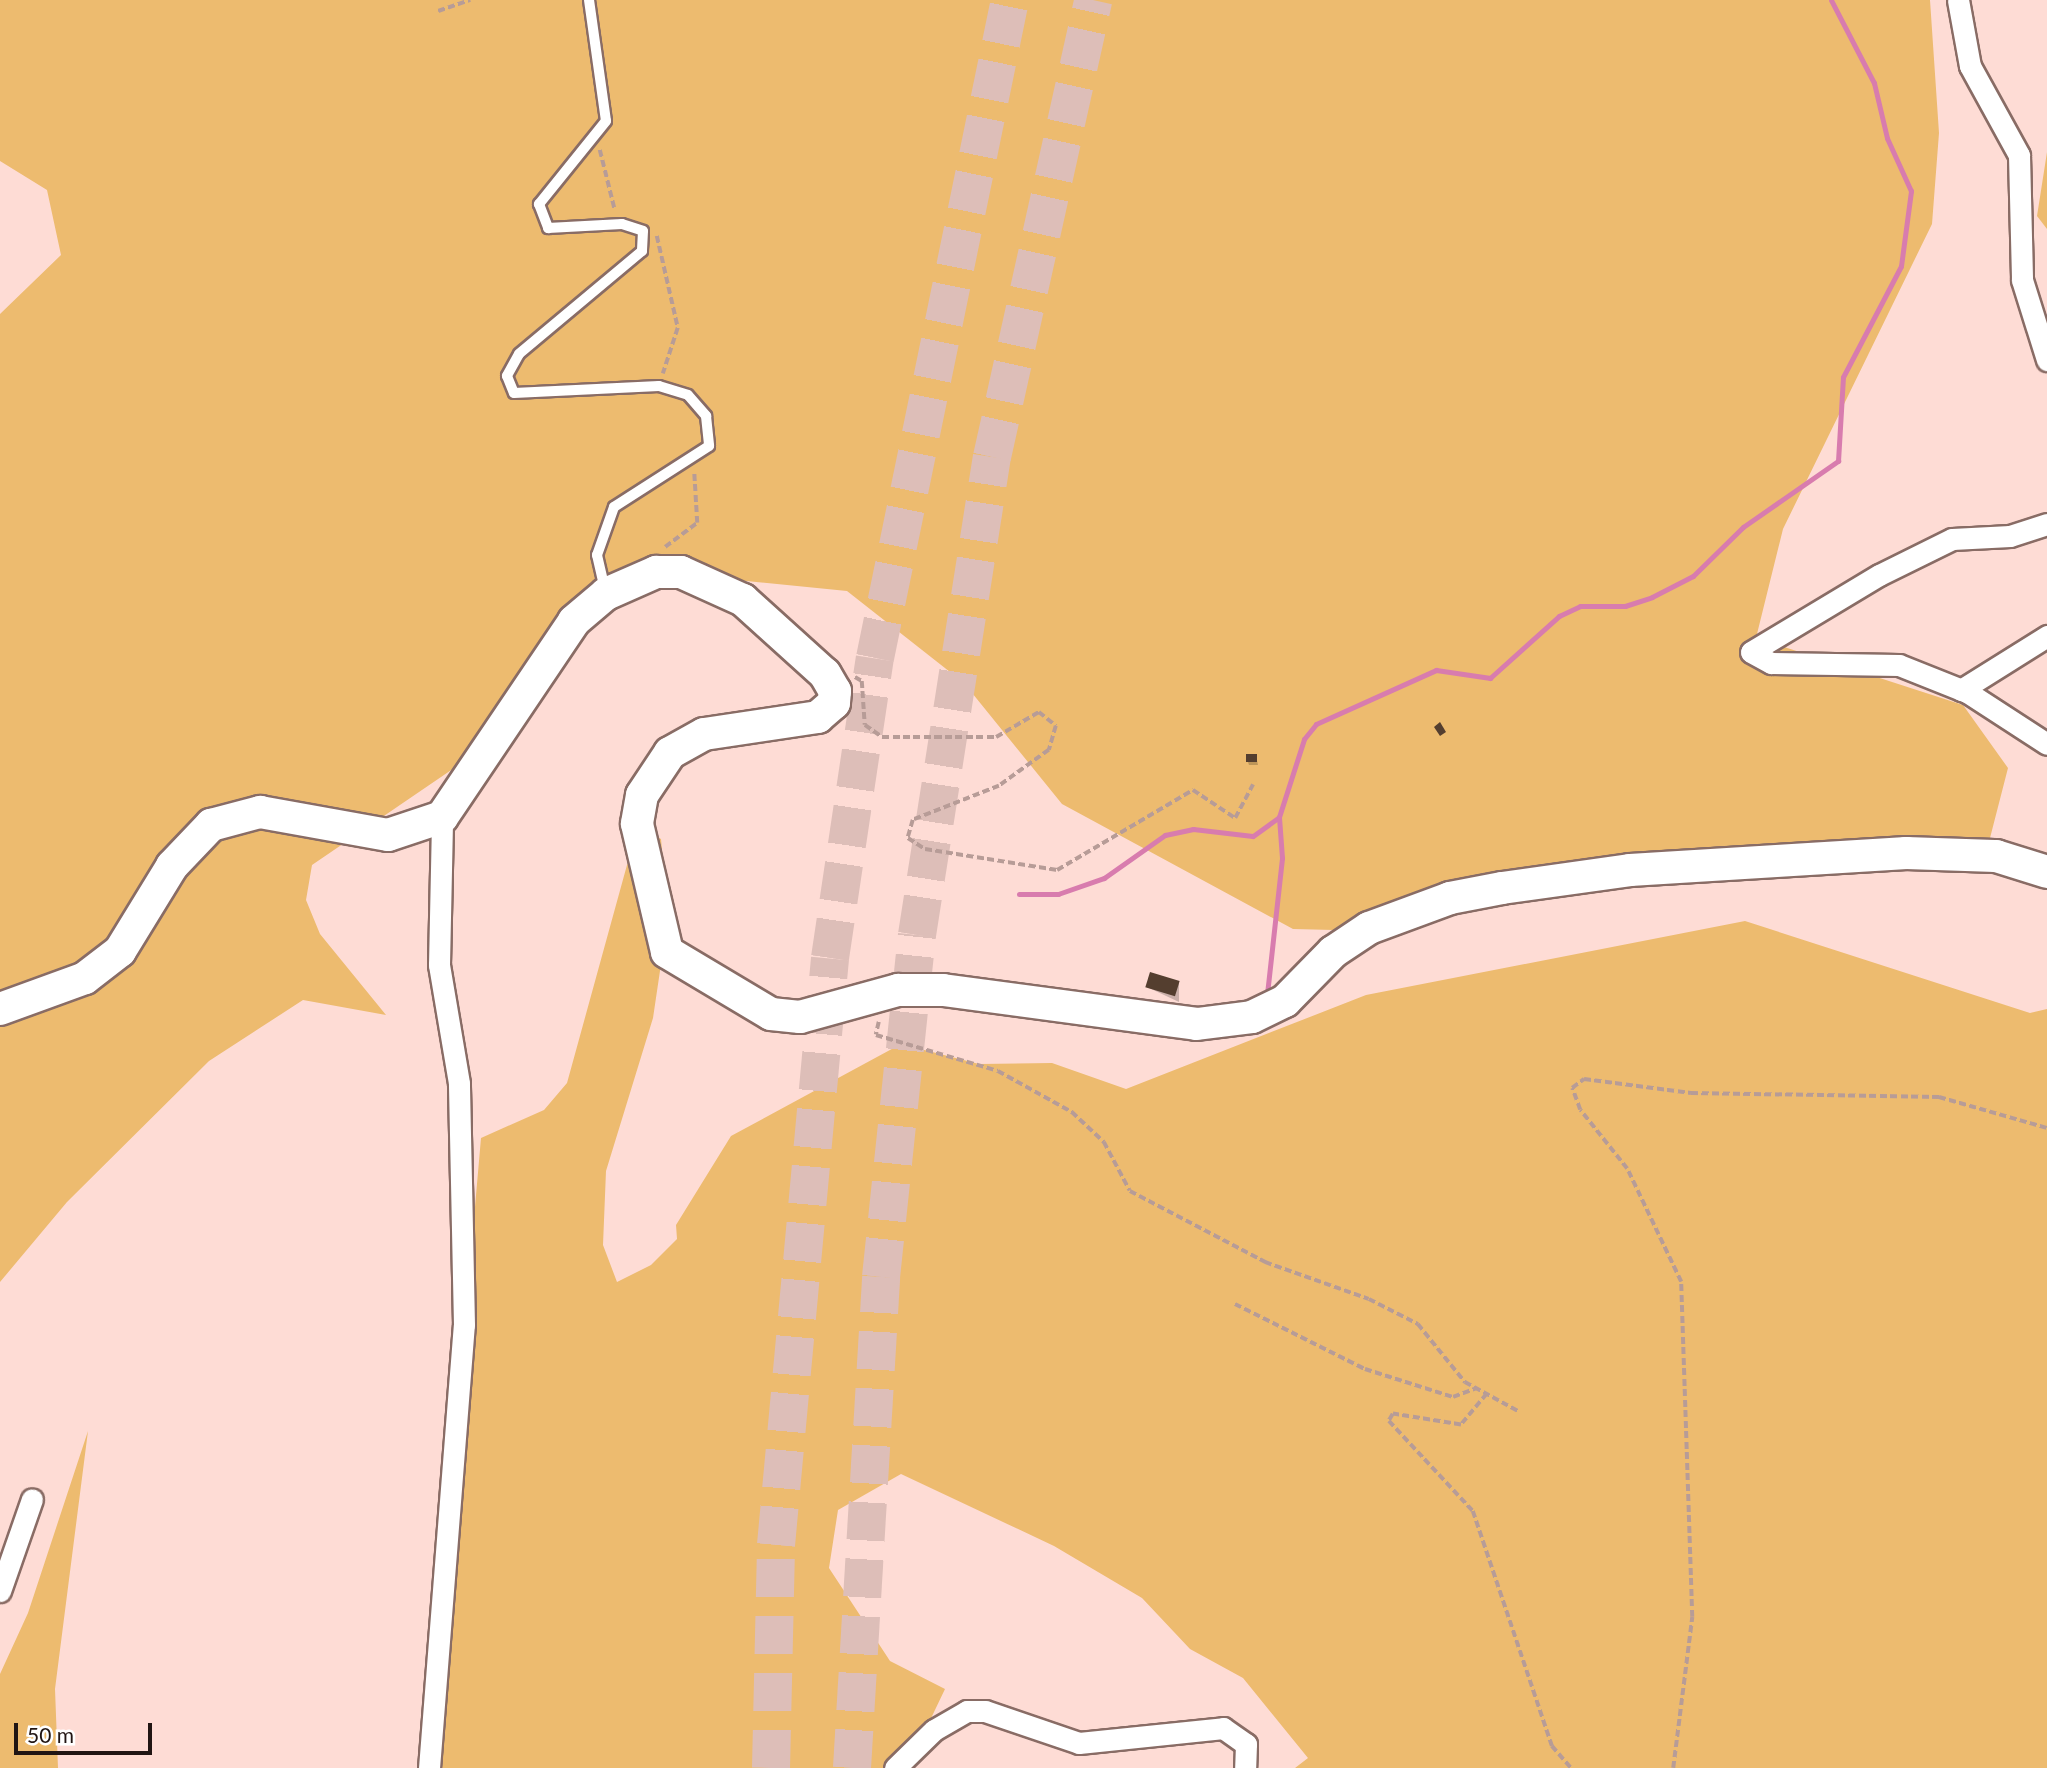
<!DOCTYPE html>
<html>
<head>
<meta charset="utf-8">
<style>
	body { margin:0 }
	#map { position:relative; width:2047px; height:1768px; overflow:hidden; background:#fedcd5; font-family:Lato,sans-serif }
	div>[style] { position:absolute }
	.green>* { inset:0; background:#edbb6f }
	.shadow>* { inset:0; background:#0003 }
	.stream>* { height:5px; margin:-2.5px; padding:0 2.5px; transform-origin:2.5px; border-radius:2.5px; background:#d87cae }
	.building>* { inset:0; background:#543e2f; transform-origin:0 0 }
	.highway-tunnel>* { height:38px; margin-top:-19px; transform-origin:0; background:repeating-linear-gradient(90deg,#ddbeb8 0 38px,transparent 0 57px) }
	.path>* { height:3.5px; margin-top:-1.75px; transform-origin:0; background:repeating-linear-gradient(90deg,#b79c97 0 7px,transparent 0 10.5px) }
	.roads { filter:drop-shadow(2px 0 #896c65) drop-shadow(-2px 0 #896c65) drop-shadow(0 2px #896c65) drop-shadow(0 -2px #896c65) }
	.lane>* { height:10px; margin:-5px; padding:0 5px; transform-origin:5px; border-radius:5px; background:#fff }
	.street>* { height:21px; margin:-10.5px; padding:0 10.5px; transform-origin:10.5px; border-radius:10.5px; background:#fff }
	.secondary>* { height:32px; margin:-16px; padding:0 16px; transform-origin:16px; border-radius:16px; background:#fff }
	span { translate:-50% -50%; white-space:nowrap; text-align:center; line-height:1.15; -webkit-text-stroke:7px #fff; paint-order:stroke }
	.scale { position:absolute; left:14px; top:1723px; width:138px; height:32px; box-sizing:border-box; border:4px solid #211513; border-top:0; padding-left:9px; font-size:21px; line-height:24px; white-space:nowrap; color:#211513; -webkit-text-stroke:5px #fff; paint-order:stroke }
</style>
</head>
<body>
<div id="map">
	<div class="green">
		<i style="clip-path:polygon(0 0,1930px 0,1939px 133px,1932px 224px,1783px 529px,1756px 638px,1963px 705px,2008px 768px,1990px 838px,1517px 883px,1334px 930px,1293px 929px,1062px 804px,964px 683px,847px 591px,706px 577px,634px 588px,571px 620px,463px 762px,312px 865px,306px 900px,320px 934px,386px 1015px,303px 1000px,209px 1061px,67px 1202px,0 1282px,0 314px,61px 255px,47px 190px,0 161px)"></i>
		<i style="clip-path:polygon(2047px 152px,2047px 229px,2037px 216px)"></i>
		<i style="clip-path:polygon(645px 831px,661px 839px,668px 917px,653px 1018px,606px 1171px,603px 1245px,617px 1282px,651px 1265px,677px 1239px,676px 1225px,731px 1136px,901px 1044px,979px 1064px,1052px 1063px,1126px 1089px,1366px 995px,1745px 921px,2030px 1013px,2047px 1009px,2047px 1768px,1295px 1768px,1308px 1758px,1243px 1678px,1190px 1649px,1142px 1598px,1054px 1546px,901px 1474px,838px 1510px,829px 1568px,890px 1661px,945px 1689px,913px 1756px,889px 1768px,426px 1768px,481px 1138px,544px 1110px,567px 1083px,627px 865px)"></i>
		<i style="clip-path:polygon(88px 1431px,55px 1689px,58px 1768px,0 1768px,0 1674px,28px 1613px)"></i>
	</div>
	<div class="shadow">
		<i style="clip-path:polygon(1256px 756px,1258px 765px,1249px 765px,1248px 762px)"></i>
		<i style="clip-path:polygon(1179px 983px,1179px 1002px,1147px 987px)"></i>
	</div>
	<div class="stream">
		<i style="left:1019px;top:894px;width:39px"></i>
		<i style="left:1058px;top:894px;width:49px;rotate:-19.2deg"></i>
		<i style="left:1104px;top:878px;width:75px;rotate:-35.2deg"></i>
		<i style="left:1165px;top:835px;width:29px;rotate:-12deg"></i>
		<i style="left:1193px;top:829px;width:60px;rotate:6.7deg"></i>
		<i style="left:1253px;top:836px;width:32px;rotate:-36deg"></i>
		<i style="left:1267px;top:994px;width:137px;rotate:-83.7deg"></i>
		<i style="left:1282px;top:858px;width:41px;rotate:-94.2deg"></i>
		<i style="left:1279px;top:817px;width:82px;rotate:-72.2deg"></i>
		<i style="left:1304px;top:739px;width:19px;rotate:-51deg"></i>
		<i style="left:1316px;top:724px;width:132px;rotate:-24.2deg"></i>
		<i style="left:1436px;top:670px;width:55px;rotate:8.4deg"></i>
		<i style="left:1490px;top:678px;width:93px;rotate:-41.9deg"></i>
		<i style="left:1559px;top:616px;width:23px;rotate:-25deg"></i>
		<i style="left:1580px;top:606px;width:45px"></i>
		<i style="left:1625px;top:606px;width:28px;rotate:-18deg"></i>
		<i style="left:1652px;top:597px;width:46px;rotate:-27.1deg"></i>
		<i style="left:1693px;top:576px;width:70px;rotate:-44.4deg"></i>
		<i style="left:1743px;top:527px;width:116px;rotate:-34.8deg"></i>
		<i style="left:1838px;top:461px;width:84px;rotate:-86.6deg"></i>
		<i style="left:1843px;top:377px;width:125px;rotate:-62.4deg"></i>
		<i style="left:1901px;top:266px;width:76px;rotate:-82.4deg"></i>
		<i style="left:1911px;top:191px;width:58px;rotate:-114.4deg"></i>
		<i style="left:1887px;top:138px;width:57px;rotate:-103.3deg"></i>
		<i style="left:1874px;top:83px;width:93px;rotate:-117.4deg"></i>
	</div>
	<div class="building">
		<i style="clip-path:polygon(1440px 722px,1446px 732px,1440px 736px,1434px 727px)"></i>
		<i style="left:1246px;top:754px;width:11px;height:8px"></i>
		<i style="left:1150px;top:972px;width:31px;height:16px;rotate:17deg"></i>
	</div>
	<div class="highway-tunnel">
		<i style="left:771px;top:1768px;width:223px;rotate:-88.7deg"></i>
		<i style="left:776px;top:1545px;width:589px;rotate:-84.74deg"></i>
		<i style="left:830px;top:958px;width:303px;rotate:-81.5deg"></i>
		<i style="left:875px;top:658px;width:672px;rotate:-78.41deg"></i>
		<i style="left:852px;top:1768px;width:492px;rotate:-86.6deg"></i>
		<i style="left:881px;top:1277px;width:344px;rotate:-84deg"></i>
		<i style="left:917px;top:935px;width:484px;rotate:-81.1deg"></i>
		<i style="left:992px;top:457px;width:468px;rotate:-77.5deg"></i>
	</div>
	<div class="path">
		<i style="left:438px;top:11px;width:34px;rotate:-19deg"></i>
		<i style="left:600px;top:150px;width:62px;rotate:76deg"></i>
		<i style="left:657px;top:236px;width:94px;rotate:77.1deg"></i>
		<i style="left:678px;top:328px;width:48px;rotate:108.1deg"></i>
		<i style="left:665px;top:547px;width:40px;rotate:-37deg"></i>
		<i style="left:697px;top:523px;width:50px;rotate:-93.4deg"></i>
		<i style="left:855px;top:677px;width:8px;rotate:30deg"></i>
		<i style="left:862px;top:681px;width:44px;rotate:86.1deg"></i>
		<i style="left:865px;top:725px;width:21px;rotate:35deg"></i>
		<i style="left:882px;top:737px;width:114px"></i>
		<i style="left:996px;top:737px;width:50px;rotate:-30.2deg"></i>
		<i style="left:1039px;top:712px;width:22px;rotate:39deg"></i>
		<i style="left:1056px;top:726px;width:25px;rotate:106deg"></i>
		<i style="left:1049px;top:750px;width:62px;rotate:144.2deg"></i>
		<i style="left:999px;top:786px;width:92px;rotate:158.4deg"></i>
		<i style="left:913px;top:820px;width:19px;rotate:106deg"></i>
		<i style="left:908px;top:838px;width:20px;rotate:33deg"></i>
		<i style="left:925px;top:849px;width:134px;rotate:9deg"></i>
		<i style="left:1057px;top:870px;width:158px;rotate:-30.5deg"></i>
		<i style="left:1193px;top:790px;width:50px;rotate:33.7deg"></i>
		<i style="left:1235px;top:818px;width:38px;rotate:-62deg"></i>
		<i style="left:879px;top:1022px;width:13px;rotate:103deg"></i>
		<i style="left:876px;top:1035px;width:127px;rotate:16.4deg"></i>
		<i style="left:998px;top:1071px;width:85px;rotate:29deg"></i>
		<i style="left:1072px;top:1112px;width:44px;rotate:43.2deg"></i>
		<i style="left:1104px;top:1142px;width:55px;rotate:62deg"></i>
		<i style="left:1130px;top:1191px;width:153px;rotate:27.7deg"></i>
		<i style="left:1265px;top:1262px;width:110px;rotate:19.6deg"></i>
		<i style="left:1369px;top:1299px;width:55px;rotate:27deg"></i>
		<i style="left:1418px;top:1324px;width:75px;rotate:51deg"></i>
		<i style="left:1465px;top:1382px;width:60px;rotate:28.7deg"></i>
		<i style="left:1235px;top:1304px;width:145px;rotate:26.6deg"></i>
		<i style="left:1365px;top:1369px;width:92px;rotate:17.7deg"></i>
		<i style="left:1453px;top:1397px;width:25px;rotate:-21deg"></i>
		<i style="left:1487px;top:1394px;width:40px;rotate:130deg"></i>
		<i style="left:1461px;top:1425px;width:69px;rotate:-170.8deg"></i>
		<i style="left:1393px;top:1414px;width:8px;rotate:120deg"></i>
		<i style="left:1389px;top:1421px;width:123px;rotate:47deg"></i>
		<i style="left:1473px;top:1511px;width:248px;rotate:71.4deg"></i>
		<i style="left:1552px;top:1746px;width:29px;rotate:49deg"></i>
		<i style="left:1673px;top:1768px;width:152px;rotate:-82.8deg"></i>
		<i style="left:1692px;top:1617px;width:335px;rotate:-91.9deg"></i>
		<i style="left:1681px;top:1282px;width:125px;rotate:-115.5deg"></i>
		<i style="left:1627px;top:1169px;width:75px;rotate:-128.5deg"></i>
		<i style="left:1580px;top:1110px;width:23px;rotate:-110deg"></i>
		<i style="left:1572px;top:1088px;width:15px;rotate:-37deg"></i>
		<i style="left:1584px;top:1079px;width:108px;rotate:7.5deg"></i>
		<i style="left:1691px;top:1093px;width:248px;rotate:0.9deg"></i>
		<i style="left:1939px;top:1097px;width:112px;rotate:16deg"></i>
	</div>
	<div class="roads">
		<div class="lane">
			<i style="left:589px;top:0;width:122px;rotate:82deg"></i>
			<i style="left:606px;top:121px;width:107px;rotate:128.9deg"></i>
			<i style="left:539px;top:204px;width:26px;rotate:69deg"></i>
			<i style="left:548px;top:228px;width:74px;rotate:-3.1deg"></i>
			<i style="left:622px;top:224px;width:22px;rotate:18deg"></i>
			<i style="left:643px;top:231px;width:20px;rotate:93deg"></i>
			<i style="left:642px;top:251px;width:160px;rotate:140.1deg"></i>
			<i style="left:519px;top:354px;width:25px;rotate:119deg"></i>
			<i style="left:507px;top:376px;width:18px;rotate:68deg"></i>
			<i style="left:514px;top:393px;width:145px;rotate:-2.8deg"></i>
			<i style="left:659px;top:386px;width:30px;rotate:17deg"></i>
			<i style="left:688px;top:395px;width:28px;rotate:49deg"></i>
			<i style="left:706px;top:416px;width:30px;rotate:84deg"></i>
			<i style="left:709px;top:446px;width:113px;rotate:147.3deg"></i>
			<i style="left:614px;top:507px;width:51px;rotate:109.5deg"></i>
			<i style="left:597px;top:555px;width:37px;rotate:77deg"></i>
		</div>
		<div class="street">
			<i style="left:1958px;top:0;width:67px;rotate:79.7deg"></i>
			<i style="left:1970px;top:66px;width:102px;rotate:61.2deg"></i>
			<i style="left:2019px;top:155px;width:125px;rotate:88.6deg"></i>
			<i style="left:2022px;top:280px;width:84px;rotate:72.6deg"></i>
			<i style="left:2047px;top:524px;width:39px;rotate:162deg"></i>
			<i style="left:2010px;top:536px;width:58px;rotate:177deg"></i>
			<i style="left:1952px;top:539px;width:81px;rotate:153.7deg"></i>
			<i style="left:1879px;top:575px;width:149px;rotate:149deg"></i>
			<i style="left:1751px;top:652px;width:23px;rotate:29deg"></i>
			<i style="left:1771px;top:663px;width:128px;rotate:0.9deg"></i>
			<i style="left:1899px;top:665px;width:73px;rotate:21.7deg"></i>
			<i style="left:1967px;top:692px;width:95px;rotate:33deg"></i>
			<i style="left:1961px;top:690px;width:102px;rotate:-32.1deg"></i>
			<i style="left:0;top:1591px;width:97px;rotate:-70.8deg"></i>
			<i style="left:429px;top:1768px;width:444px;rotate:-85.5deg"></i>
			<i style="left:464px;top:1325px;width:242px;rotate:-91.2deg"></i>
			<i style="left:459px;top:1083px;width:120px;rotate:-99.6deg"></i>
			<i style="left:439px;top:965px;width:148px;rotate:-88.8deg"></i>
			<i style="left:895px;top:1768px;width:54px;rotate:-44.3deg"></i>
			<i style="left:934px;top:1730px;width:38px;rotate:-30deg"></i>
			<i style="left:967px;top:1711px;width:18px"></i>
			<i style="left:985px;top:1711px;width:99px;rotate:18.8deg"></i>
			<i style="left:1079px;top:1743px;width:145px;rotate:-5.9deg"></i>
			<i style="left:1223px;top:1728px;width:28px;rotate:35deg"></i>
			<i style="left:1246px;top:1744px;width:24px;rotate:92deg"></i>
		</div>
		<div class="secondary">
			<i style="left:0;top:1009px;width:90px;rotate:-20deg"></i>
			<i style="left:85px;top:978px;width:44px;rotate:-37.6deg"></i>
			<i style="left:120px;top:951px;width:100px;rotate:-58.5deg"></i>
			<i style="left:172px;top:866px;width:57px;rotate:-46.4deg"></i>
			<i style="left:211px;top:825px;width:51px;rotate:-14.9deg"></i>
			<i style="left:260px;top:812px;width:130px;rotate:10.2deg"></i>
			<i style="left:388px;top:835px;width:57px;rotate:-18.4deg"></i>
			<i style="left:442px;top:817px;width:236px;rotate:-56deg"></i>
			<i style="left:574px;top:621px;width:42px;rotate:-40.2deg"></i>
			<i style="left:606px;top:594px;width:55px;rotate:-23.7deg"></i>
			<i style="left:656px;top:572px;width:25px"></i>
			<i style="left:681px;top:572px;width:68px;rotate:24.3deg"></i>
			<i style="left:743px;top:600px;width:110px;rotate:42.1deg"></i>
			<i style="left:825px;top:674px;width:20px;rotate:60deg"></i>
			<i style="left:835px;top:691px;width:12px;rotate:95deg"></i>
			<i style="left:834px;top:703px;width:21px;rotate:139deg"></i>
			<i style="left:818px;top:717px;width:115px;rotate:171.5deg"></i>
			<i style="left:704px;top:734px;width:39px;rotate:151deg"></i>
			<i style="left:670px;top:753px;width:50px;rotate:123.7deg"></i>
			<i style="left:642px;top:795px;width:29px;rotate:100deg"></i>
			<i style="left:637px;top:824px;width:131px;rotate:76.8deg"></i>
			<i style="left:667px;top:952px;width:121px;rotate:30.8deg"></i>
			<i style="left:771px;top:1014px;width:29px;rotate:6deg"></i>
			<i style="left:800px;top:1017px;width:102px;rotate:-15.4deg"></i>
			<i style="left:898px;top:990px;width:45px"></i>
			<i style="left:943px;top:990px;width:256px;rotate:7.6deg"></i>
			<i style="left:1197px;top:1024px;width:55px;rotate:-7.3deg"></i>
			<i style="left:1252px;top:1017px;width:37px;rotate:-26deg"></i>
			<i style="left:1285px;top:1001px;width:69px;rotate:-45.6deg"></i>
			<i style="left:1333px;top:952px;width:43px;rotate:-33.7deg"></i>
			<i style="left:1369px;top:928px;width:86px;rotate:-20.3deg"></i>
			<i style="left:1450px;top:898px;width:53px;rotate:-10.9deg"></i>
			<i style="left:1502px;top:888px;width:129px;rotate:-8deg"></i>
			<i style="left:1630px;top:870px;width:277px;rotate:-3.5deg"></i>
			<i style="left:1906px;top:853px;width:90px;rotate:1.9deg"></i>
			<i style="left:1996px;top:856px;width:53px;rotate:17.4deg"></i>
		</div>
	</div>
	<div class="scale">50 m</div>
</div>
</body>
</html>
